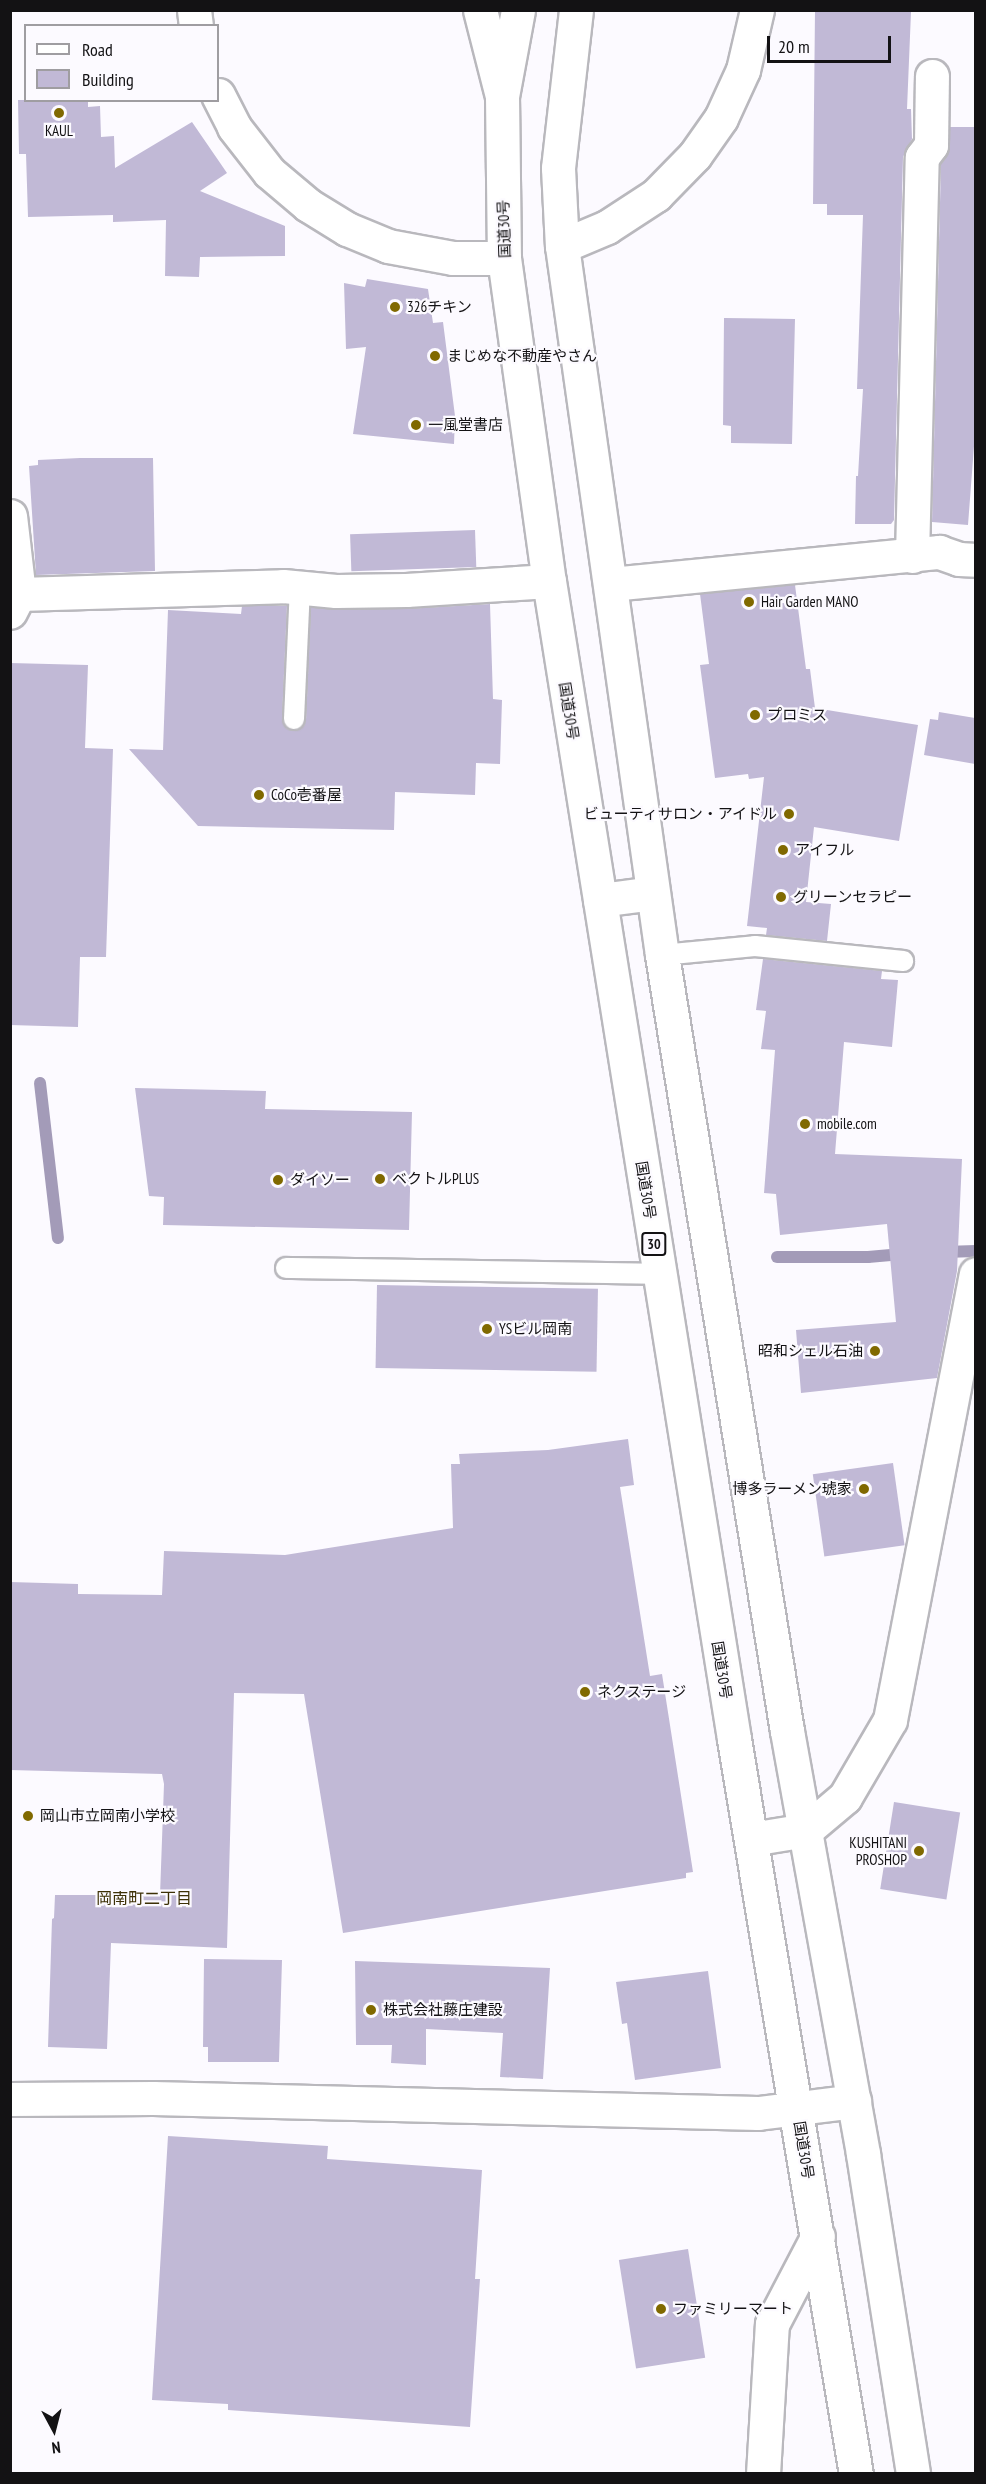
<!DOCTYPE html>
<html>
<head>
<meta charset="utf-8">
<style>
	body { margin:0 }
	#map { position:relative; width:986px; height:2484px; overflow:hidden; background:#fcfaff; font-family:"PT Sans Narrow","Noto Sans JP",sans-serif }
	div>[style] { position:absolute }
	.stream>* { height:12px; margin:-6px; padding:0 6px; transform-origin:6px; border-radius:6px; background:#a39bb8 }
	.building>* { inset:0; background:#c1b9d6; transform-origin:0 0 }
	.roads { filter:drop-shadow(2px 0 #b9b8bd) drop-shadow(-2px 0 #b9b8bd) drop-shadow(0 2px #b9b8bd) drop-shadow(0 -2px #b9b8bd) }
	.service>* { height:20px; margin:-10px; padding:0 10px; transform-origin:10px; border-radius:10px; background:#fff }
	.minor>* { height:33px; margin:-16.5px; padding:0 16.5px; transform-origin:16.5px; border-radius:16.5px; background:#fff }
	.primary>* { height:33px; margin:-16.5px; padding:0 16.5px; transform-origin:16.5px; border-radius:16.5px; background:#fff }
	.trunk>* { height:33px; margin:-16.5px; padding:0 16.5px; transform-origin:16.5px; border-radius:16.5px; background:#fff }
	.dots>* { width:16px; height:16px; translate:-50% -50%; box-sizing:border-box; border:3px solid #fcfaff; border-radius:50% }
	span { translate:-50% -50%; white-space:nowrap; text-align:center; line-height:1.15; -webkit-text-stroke:4.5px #fcfaff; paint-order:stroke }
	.shield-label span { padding:2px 4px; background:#fcfaff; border:2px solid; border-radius:4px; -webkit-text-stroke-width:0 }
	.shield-label { font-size:14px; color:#131214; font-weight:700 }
	.poi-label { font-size:15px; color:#131214 }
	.left { translate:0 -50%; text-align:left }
	.right { translate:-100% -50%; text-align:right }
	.street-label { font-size:15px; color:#131214 }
	.neighbourhood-label { font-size:16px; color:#3d3106 }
	.frame { position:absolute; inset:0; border:12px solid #131214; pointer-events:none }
	.legend { position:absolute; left:24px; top:24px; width:195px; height:78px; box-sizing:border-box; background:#fcfaff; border:2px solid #9f9da1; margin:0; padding:8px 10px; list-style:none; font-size:18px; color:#131214 }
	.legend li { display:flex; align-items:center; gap:12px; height:30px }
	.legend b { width:30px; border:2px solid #9f9da1 }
	.north { position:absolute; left:24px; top:2400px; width:60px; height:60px; -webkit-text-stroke:4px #fcfaff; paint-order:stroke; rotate:173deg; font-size:16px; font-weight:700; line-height:24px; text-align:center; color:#131214 }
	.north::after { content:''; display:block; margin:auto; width:21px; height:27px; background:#131214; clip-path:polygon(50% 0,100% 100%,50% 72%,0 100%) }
	.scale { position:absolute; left:767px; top:36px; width:124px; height:27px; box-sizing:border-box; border:3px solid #131214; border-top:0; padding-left:8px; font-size:18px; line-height:21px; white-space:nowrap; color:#131214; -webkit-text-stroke:4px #fcfaff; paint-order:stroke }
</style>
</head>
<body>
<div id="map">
	<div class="stream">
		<i style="left:40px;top:1083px;width:156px;rotate:83.4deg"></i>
		<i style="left:944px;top:1252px;width:32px;rotate:-2deg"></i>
		<i style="left:777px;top:1257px;width:91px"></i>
		<i style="left:868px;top:1257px;width:37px;rotate:-5deg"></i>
	</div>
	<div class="building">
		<i style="clip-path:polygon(815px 10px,911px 12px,907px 109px,911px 109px,912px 139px,903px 157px,894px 520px,891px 524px,855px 524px,856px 476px,858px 476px,863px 389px,857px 389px,863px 215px,827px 215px,827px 204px,813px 204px)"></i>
		<i style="clip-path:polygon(18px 100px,88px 100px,88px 107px,100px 106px,101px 137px,114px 136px,115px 168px,192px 122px,227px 173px,200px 191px,285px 226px,285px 256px,200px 257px,199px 277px,165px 276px,166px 220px,113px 222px,113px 215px,28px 217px,26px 154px,19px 154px)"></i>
		<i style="clip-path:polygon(950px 127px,975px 127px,975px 433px,968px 525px,932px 522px,941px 163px,950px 146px)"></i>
		<i style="clip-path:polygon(367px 279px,428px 289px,433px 323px,443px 322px,455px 416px,454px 444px,353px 434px,366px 347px,346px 349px,344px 283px,365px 287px)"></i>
		<i style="clip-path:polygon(724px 318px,795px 319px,792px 444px,731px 443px,731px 426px,723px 425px)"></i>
		<i style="clip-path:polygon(80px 458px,153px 458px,155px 571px,36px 575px,29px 466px,38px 465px,38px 460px)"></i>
		<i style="left:475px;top:530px;width:37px;height:125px;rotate:88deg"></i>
		<i style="clip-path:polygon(795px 585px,806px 669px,810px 669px,815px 708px,918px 725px,899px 841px,814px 827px,806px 902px,831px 904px,827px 941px,766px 935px,767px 928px,747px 926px,764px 777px,749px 779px,748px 774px,715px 778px,700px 665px,709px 664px,700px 594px)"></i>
		<i style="clip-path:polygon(490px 604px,493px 699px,502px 700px,500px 764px,476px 763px,475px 795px,395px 792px,394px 830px,198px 826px,129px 749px,163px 750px,168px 610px,241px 614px,242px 606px,287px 606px,282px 718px,287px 729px,294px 731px,304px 726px,306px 720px,311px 607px,406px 609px)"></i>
		<i style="clip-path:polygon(10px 663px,88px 665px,85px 748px,113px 749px,106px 957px,80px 957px,78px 1027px,10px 1025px)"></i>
		<i style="clip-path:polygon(939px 712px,975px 718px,975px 764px,924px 755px,930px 719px,938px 720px)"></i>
		<i style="clip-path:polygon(763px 959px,882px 971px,881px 979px,898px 980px,892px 1047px,844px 1042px,835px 1154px,962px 1159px,957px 1271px,937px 1378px,801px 1393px,796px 1330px,896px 1322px,887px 1224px,780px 1235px,776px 1194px,764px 1193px,775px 1050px,761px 1049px,766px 1011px,756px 1010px)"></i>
		<i style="clip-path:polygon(135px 1088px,266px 1091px,265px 1109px,412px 1112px,409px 1230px,163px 1225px,164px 1197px,149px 1196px)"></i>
		<i style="left:377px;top:1285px;width:221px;height:83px;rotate:1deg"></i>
		<i style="clip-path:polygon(628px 1439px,634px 1485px,620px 1487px,650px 1676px,662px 1674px,693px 1872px,686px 1873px,686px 1878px,343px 1933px,304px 1694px,234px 1693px,227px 1948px,111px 1943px,107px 2049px,48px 2047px,52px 1919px,54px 1918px,55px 1895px,160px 1895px,164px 1784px,162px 1774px,10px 1770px,10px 1582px,78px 1584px,78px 1594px,162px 1595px,164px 1551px,285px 1555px,453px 1528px,451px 1464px,460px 1464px,459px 1454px,548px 1450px)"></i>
		<i style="left:893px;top:1463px;width:83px;height:81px;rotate:82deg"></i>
		<i style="left:894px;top:1802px;width:67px;height:88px;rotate:9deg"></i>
		<i style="clip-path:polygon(204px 1959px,282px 1960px,279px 2062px,208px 2062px,208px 2047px,203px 2047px)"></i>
		<i style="clip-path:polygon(355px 1961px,550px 1968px,543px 2079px,500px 2077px,503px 2033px,426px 2029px,426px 2065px,391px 2063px,392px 2045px,356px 2045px)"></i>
		<i style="clip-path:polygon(708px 1971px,721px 2068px,635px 2080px,627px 2023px,622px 2024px,616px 1982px)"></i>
		<i style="clip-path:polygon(168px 2136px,328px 2146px,327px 2159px,482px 2170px,475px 2279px,480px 2279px,470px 2427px,228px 2410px,228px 2404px,152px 2400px)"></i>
		<i style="left:688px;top:2249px;width:110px;height:70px;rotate:81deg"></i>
	</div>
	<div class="roads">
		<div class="service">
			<i style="left:294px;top:719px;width:131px;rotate:-87.4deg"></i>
			<i style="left:662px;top:955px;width:93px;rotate:-5.5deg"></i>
			<i style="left:755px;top:946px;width:149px;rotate:5.8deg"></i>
			<i style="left:286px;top:1268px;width:373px;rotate:0.9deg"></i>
		</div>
		<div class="minor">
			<i style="left:194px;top:10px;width:16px;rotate:83deg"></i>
			<i style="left:218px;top:95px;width:36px;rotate:63deg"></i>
			<i style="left:234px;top:127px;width:57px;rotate:52.1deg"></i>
			<i style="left:269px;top:172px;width:51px;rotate:40.2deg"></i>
			<i style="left:308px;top:205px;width:46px;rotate:31.6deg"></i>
			<i style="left:347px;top:229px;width:44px;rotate:22.5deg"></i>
			<i style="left:388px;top:246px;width:66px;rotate:10.5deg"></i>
			<i style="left:453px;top:258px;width:51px"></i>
			<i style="left:562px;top:246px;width:49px;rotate:-22.9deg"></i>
			<i style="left:607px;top:227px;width:59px;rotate:-33.1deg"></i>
			<i style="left:656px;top:195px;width:56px;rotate:-45.7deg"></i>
			<i style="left:695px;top:155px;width:45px;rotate:-54.9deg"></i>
			<i style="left:721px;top:118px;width:53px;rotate:-65.4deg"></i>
			<i style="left:743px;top:70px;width:62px;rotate:-76.9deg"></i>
			<i style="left:10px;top:516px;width:79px;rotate:83.4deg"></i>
			<i style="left:19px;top:594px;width:20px;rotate:117deg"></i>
			<i style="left:912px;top:556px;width:399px;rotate:-88.6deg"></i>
			<i style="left:922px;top:157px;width:15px;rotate:-53deg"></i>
			<i style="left:931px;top:145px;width:69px;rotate:-89.2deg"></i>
			<i style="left:611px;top:584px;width:330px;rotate:-5.6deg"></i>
			<i style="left:939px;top:552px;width:21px;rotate:19deg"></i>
			<i style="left:959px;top:559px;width:17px;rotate:3deg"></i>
			<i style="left:19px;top:594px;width:264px;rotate:-1.7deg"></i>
			<i style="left:283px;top:586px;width:53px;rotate:5.4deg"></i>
			<i style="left:336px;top:591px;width:70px;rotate:-0.8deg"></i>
			<i style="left:406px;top:590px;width:143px;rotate:-3.6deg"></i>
			<i style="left:751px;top:1839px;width:56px;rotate:-9.3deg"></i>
			<i style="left:806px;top:1830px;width:51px;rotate:-40.2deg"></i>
			<i style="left:845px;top:1797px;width:89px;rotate:-59.7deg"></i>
			<i style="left:890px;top:1720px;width:454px;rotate:-79.1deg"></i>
			<i style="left:10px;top:2099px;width:143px;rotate:-0.4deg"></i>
			<i style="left:153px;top:2098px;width:605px;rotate:1.42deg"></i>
			<i style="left:758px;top:2113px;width:97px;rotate:-7.1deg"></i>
			<i style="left:763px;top:2474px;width:150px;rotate:-86.6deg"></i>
			<i style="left:772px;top:2324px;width:99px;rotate:-62.4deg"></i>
		</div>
		<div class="primary">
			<i style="left:480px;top:10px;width:89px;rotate:75.7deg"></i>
		</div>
		<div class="trunk">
			<i style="left:518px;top:10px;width:87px;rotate:100.5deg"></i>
			<i style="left:502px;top:96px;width:162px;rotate:89.3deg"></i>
			<i style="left:504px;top:258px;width:326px;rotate:82.1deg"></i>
			<i style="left:549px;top:581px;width:1173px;rotate:80.92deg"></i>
			<i style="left:734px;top:1739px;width:745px;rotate:80.58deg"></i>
			<i style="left:576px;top:10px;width:159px;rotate:96.5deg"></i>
			<i style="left:558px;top:168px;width:78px;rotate:87.1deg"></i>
			<i style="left:562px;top:246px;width:716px;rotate:81.97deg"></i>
			<i style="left:662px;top:955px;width:786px;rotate:80.85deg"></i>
			<i style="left:787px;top:1731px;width:430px;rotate:79.8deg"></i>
			<i style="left:863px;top:2154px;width:324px;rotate:81.1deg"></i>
			<i style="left:600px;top:900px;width:53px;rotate:-7.5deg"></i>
		</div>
	</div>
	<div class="dots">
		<i style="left:59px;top:113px;background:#806900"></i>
		<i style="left:395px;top:307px;background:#806900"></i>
		<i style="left:435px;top:356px;background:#806900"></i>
		<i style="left:416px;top:425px;background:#806900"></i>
		<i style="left:749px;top:602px;background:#806900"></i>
		<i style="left:755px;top:715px;background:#806900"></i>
		<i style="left:259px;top:795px;background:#806900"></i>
		<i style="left:789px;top:814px;background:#806900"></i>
		<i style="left:783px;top:850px;background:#806900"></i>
		<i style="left:781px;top:897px;background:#806900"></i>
		<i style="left:805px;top:1124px;background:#806900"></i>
		<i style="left:380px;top:1179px;background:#806900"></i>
		<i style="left:278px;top:1180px;background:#806900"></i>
		<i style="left:487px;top:1329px;background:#806900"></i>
		<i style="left:875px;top:1351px;background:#806900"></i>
		<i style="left:864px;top:1489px;background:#806900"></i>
		<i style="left:585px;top:1692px;background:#806900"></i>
		<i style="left:28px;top:1816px;background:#806900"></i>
		<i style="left:919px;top:1851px;background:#806900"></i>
		<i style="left:371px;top:2010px;background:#806900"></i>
		<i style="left:661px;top:2309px;background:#806900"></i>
	</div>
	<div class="shield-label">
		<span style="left:654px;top:1244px">30</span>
	</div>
	<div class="poi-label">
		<span style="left:59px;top:131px">KAUL</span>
		<span class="left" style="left:407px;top:307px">326チキン</span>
		<span class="left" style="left:447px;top:356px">まじめな不動産やさん</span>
		<span class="left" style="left:428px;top:425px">一風堂書店</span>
		<span class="left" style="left:761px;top:602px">Hair Garden MANO</span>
		<span class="left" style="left:767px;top:715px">プロミス</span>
		<span class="left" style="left:271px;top:795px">CoCo壱番屋</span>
		<span class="right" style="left:777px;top:814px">ビューティサロン・アイドル</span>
		<span class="left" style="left:795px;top:850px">アイフル</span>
		<span class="left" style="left:793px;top:897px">グリーンセラピー</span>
		<span class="left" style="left:817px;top:1124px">mobile.com</span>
		<span class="left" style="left:392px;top:1179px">ベクトルPLUS</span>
		<span class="left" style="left:290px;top:1180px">ダイソー</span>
		<span class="left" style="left:499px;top:1329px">YSビル岡南</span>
		<span class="right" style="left:863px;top:1351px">昭和シェル石油</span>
		<span class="right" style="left:852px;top:1489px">博多ラーメン琥家</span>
		<span class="left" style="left:597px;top:1692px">ネクステージ</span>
		<span class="left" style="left:40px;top:1816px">岡山市立岡南小学校</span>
		<span class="right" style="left:907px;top:1851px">KUSHITANI<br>PROSHOP</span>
		<span class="left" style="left:383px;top:2010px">株式会社藤庄建設</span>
		<span class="left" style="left:673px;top:2309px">ファミリーマート</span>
	</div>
	<div class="street-label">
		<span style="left:504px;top:229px;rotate:-92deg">国道30号</span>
		<span style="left:569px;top:711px;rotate:81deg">国道30号</span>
		<span style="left:646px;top:1190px;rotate:81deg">国道30号</span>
		<span style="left:722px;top:1670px;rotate:81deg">国道30号</span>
		<span style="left:804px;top:2150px;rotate:81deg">国道30号</span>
	</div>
	<div class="neighbourhood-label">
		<span style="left:144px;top:1898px">岡南町二丁目</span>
	</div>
	<div class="frame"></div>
	<ul class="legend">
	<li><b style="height:8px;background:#fff"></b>Road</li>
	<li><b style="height:16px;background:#c1b9d6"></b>Building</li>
	</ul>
	<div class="north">N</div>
	<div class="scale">20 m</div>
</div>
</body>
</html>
